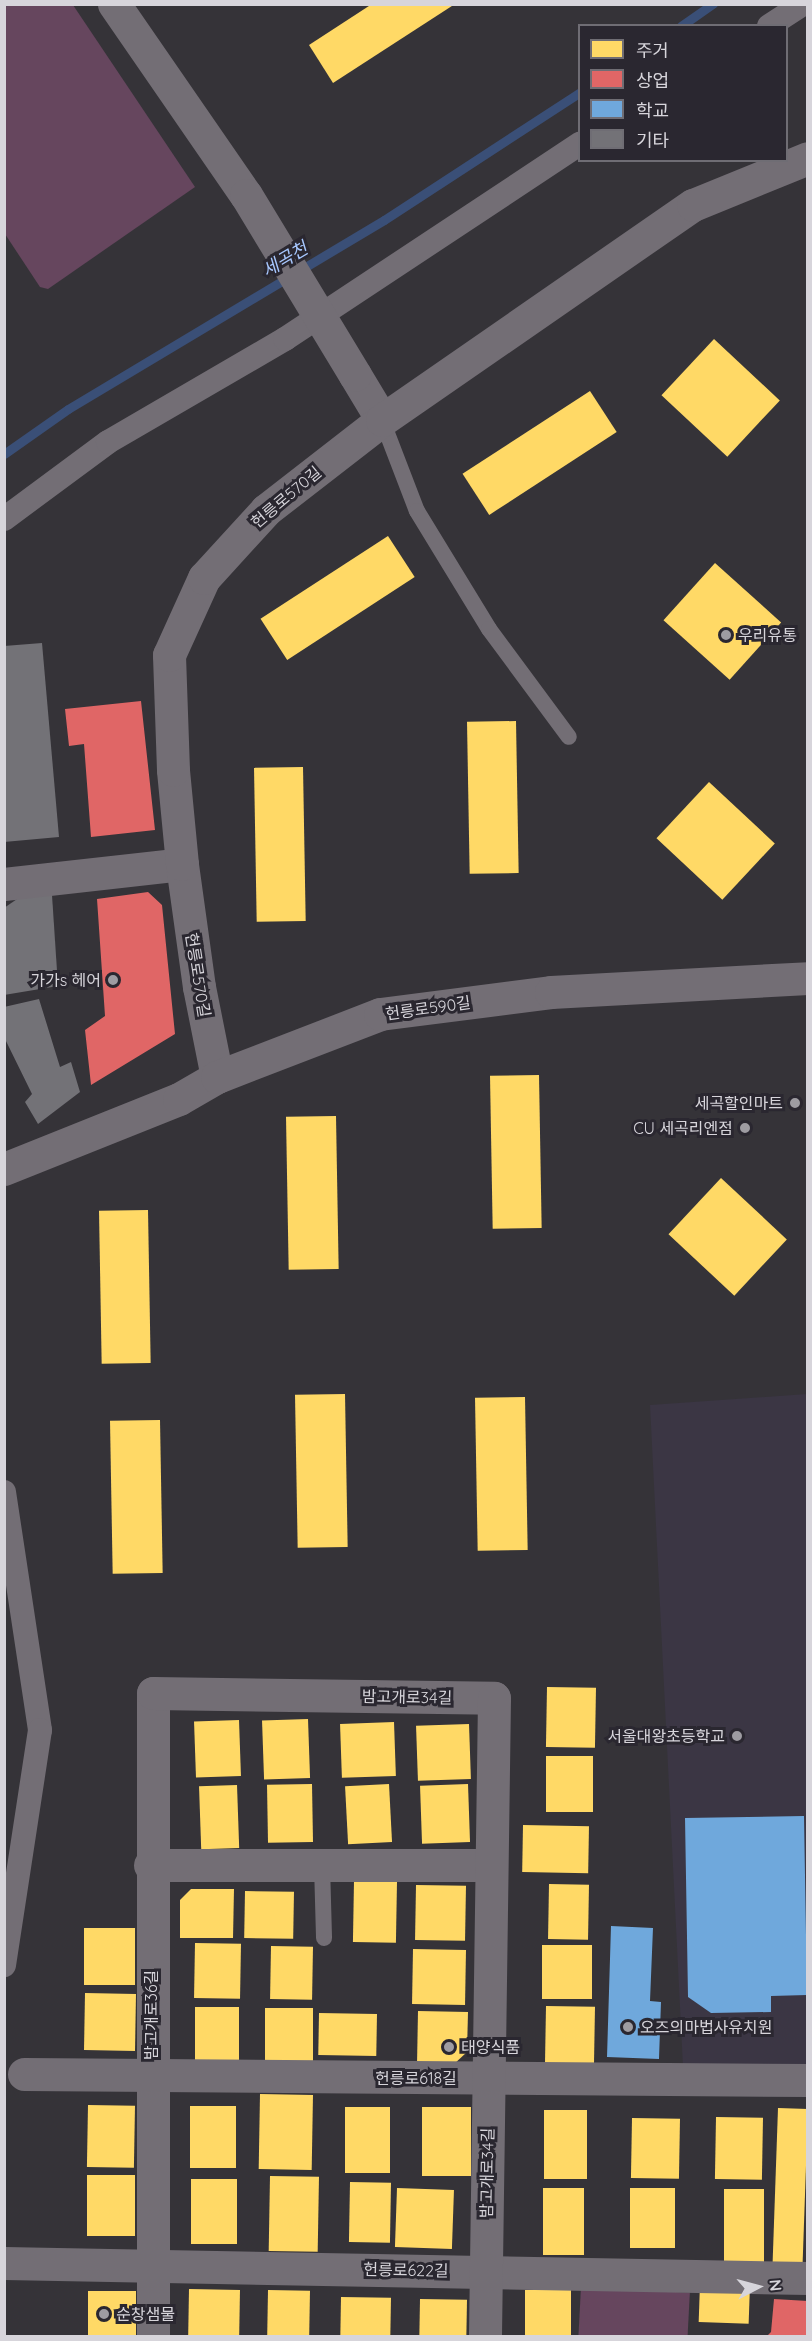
<!DOCTYPE html>
<html>
<head>
<meta charset="utf-8">
<style>
	body { margin:0 }
	#map { position:relative; width:812px; height:2341px; overflow:hidden; background:#353338; font-family:Quicksand,"Noto Sans KR",sans-serif }
	div>[style] { position:absolute }
	.built>* { inset:0; background:#3b3644 }
	.green>* { inset:0; background:#66465e; transform-origin:0 0 }
	.homes>* { inset:0; background:#ffd966; transform-origin:0 0 }
	.shops>* { inset:0; background:#e06666 }
	.schools>* { inset:0; background:#6fa8dc }
	.stream>* { height:9px; margin:-4.5px; padding:0 4.5px; transform-origin:4.5px; border-radius:4.5px; background:#3a4f77 }
	.building>* { inset:0; background:#737277 }
	.service>* { height:16px; margin:-8px; padding:0 8px; transform-origin:8px; border-radius:8px; background:#736e75 }
	.pedestrian>* { height:24px; margin:-12px; padding:0 12px; transform-origin:12px; border-radius:12px; background:#736e75 }
	.minor>* { height:33px; margin:-16.5px; padding:0 16.5px; transform-origin:16.5px; border-radius:16.5px; background:#736e75 }
	.minor-bridge>* { height:33px; margin:-16.5px; padding:0 16.5px; transform-origin:16.5px; border-radius:16.5px; background:#736e75 }
	.dots>* { width:16px; height:16px; translate:-50% -50%; box-sizing:border-box; border:3px solid #2a2730; border-radius:50% }
	span { translate:-50% -50%; white-space:nowrap; text-align:center; line-height:1.15; -webkit-text-stroke:6px #2a2730; paint-order:stroke }
	.street-label { font-size:16px; color:#d7d5db }
	.poi-label { font-size:16px; color:#d7d5db }
	.left { translate:0 -50%; text-align:left }
	.right { translate:-100% -50%; text-align:right }
	.water-label { font-size:18px; color:#a7c7fe; font-style:italic }
	.frame { position:absolute; inset:0; border:6px solid #d7d5db; pointer-events:none }
	.legend { position:absolute; left:578px; top:24px; width:210px; height:138px; box-sizing:border-box; background:#2a2730; border:2px solid #6f6d74; margin:0; padding:8px 10px; list-style:none; font-size:18px; color:#d7d5db }
	.legend li { display:flex; align-items:center; gap:12px; height:30px }
	.legend b { width:30px; border:2px solid #6f6d74 }
	.north { position:absolute; left:728px; top:2257px; width:60px; height:60px; -webkit-text-stroke:4px #2a2730; paint-order:stroke; rotate:84deg; font-size:16px; font-weight:700; line-height:24px; text-align:center; color:#d7d5db }
	.north::after { content:''; display:block; margin:auto; width:21px; height:27px; background:#d7d5db; clip-path:polygon(50% 0,100% 100%,50% 72%,0 100%) }
</style>
</head>
<body>
<div id="map">
	<div class="built">
		<i style="clip-path:polygon(807px 1394px,807px 2068px,683px 2067px,650px 1405px)"></i>
	</div>
	<div class="green">
		<i style="clip-path:polygon(4px 5px,73px 5px,195px 187px,48px 289px,40px 287px,5px 234px)"></i>
		<i style="left:581px;top:2287px;width:109px;height:49px;rotate:3deg"></i>
	</div>
	<div class="homes">
		<i style="clip-path:polygon(372px 4px,455px 4px,333px 83px,309px 45px)"></i>
		<i style="left:714px;top:339px;width:90px;height:77px;rotate:43deg"></i>
		<i style="left:590px;top:391px;width:49px;height:152px;rotate:57deg"></i>
		<i style="left:388px;top:536px;width:49px;height:152px;rotate:57deg"></i>
		<i style="left:715px;top:563px;width:89px;height:77px;rotate:42deg"></i>
		<i style="left:516px;top:721px;width:152px;height:49px;rotate:89deg"></i>
		<i style="left:303px;top:767px;width:154px;height:49px;rotate:89deg"></i>
		<i style="left:709px;top:782px;width:90px;height:77px;rotate:43deg"></i>
		<i style="left:539px;top:1075px;width:153px;height:49px;rotate:89deg"></i>
		<i style="left:336px;top:1116px;width:153px;height:50px;rotate:89deg"></i>
		<i style="left:721px;top:1178px;width:90px;height:77px;rotate:43deg"></i>
		<i style="left:148px;top:1210px;width:153px;height:49px;rotate:89deg"></i>
		<i style="left:345px;top:1394px;width:153px;height:50px;rotate:89deg"></i>
		<i style="left:525px;top:1397px;width:153px;height:50px;rotate:89deg"></i>
		<i style="left:160px;top:1420px;width:153px;height:50px;rotate:89deg"></i>
		<i style="left:547px;top:1687px;width:49px;height:60px;rotate:1deg"></i>
		<i style="left:308px;top:1719px;width:59px;height:46px;rotate:88deg"></i>
		<i style="left:239px;top:1720px;width:56px;height:45px;rotate:88deg"></i>
		<i style="left:394px;top:1722px;width:54px;height:54px;rotate:88deg"></i>
		<i style="left:469px;top:1724px;width:55px;height:53px;rotate:88deg"></i>
		<i style="left:546px;top:1756px;width:47px;height:56px"></i>
		<i style="left:312px;top:1784px;width:58px;height:45px;rotate:89deg"></i>
		<i style="left:389px;top:1784px;width:58px;height:44px;rotate:87deg"></i>
		<i style="left:468px;top:1784px;width:58px;height:48px;rotate:88deg"></i>
		<i style="left:237px;top:1785px;width:63px;height:38px;rotate:88deg"></i>
		<i style="left:523px;top:1825px;width:66px;height:47px;rotate:1deg"></i>
		<i style="left:354px;top:1881px;width:43px;height:61px;rotate:1deg"></i>
		<i style="left:549px;top:1884px;width:40px;height:55px;rotate:1deg"></i>
		<i style="left:416px;top:1885px;width:50px;height:55px;rotate:1deg"></i>
		<i style="clip-path:polygon(191px 1889px,234px 1889px,233px 1938px,180px 1938px,180px 1900px)"></i>
		<i style="left:245px;top:1891px;width:49px;height:47px;rotate:1deg"></i>
		<i style="left:84px;top:1928px;width:51px;height:57px"></i>
		<i style="left:195px;top:1943px;width:46px;height:55px;rotate:1deg"></i>
		<i style="left:542px;top:1945px;width:50px;height:54px"></i>
		<i style="left:271px;top:1946px;width:42px;height:53px;rotate:1deg"></i>
		<i style="left:413px;top:1949px;width:53px;height:55px;rotate:1deg"></i>
		<i style="left:85px;top:1993px;width:51px;height:57px;rotate:1deg"></i>
		<i style="left:546px;top:2006px;width:49px;height:57px;rotate:1deg"></i>
		<i style="left:195px;top:2007px;width:44px;height:56px"></i>
		<i style="left:265px;top:2008px;width:48px;height:54px"></i>
		<i style="clip-path:polygon(418px 2011px,468px 2012px,467px 2052px,453px 2065px,417px 2065px)"></i>
		<i style="left:319px;top:2013px;width:58px;height:42px;rotate:1deg"></i>
		<i style="left:260px;top:2094px;width:53px;height:75px;rotate:1deg"></i>
		<i style="left:88px;top:2105px;width:47px;height:62px;rotate:1deg"></i>
		<i style="left:190px;top:2106px;width:46px;height:62px"></i>
		<i style="left:345px;top:2107px;width:45px;height:66px"></i>
		<i style="left:422px;top:2107px;width:49px;height:69px"></i>
		<i style="left:778px;top:2108px;width:30px;height:154px;rotate:2deg"></i>
		<i style="left:544px;top:2110px;width:43px;height:69px"></i>
		<i style="left:716px;top:2117px;width:47px;height:62px;rotate:1deg"></i>
		<i style="left:632px;top:2118px;width:48px;height:60px;rotate:1deg"></i>
		<i style="left:135px;top:2175px;width:61px;height:48px;rotate:90deg"></i>
		<i style="left:270px;top:2176px;width:49px;height:75px;rotate:1deg"></i>
		<i style="left:191px;top:2179px;width:46px;height:65px"></i>
		<i style="left:350px;top:2182px;width:41px;height:60px;rotate:1deg"></i>
		<i style="left:397px;top:2188px;width:57px;height:59px;rotate:2deg"></i>
		<i style="left:543px;top:2188px;width:41px;height:67px"></i>
		<i style="left:630px;top:2188px;width:45px;height:60px"></i>
		<i style="left:724px;top:2189px;width:40px;height:75px"></i>
		<i style="left:700px;top:2284px;width:50px;height:38px;rotate:2deg"></i>
		<i style="left:189px;top:2289px;width:51px;height:47px;rotate:1deg"></i>
		<i style="left:268px;top:2290px;width:42px;height:46px;rotate:1deg"></i>
		<i style="left:525px;top:2290px;width:46px;height:46px"></i>
		<i style="left:88px;top:2291px;width:48px;height:45px"></i>
		<i style="left:341px;top:2297px;width:50px;height:39px;rotate:1deg"></i>
		<i style="left:420px;top:2299px;width:47px;height:37px;rotate:1deg"></i>
	</div>
	<div class="shops">
		<i style="clip-path:polygon(141px 701px,155px 830px,91px 837px,84px 744px,69px 746px,65px 709px)"></i>
		<i style="clip-path:polygon(148px 892px,162px 905px,175px 1034px,91px 1085px,85px 1030px,105px 1016px,97px 899px)"></i>
		<i style="clip-path:polygon(774px 2299px,808px 2301px,808px 2336px,767px 2336px,771px 2332px)"></i>
	</div>
	<div class="schools">
		<i style="clip-path:polygon(804px 1816px,807px 1995px,771px 1996px,771px 2012px,711px 2013px,688px 1997px,685px 1818px)"></i>
		<i style="clip-path:polygon(611px 1926px,653px 1928px,650px 2001px,661px 2002px,659px 2059px,607px 2057px)"></i>
	</div>
	<div class="stream">
		<i style="left:681px;top:26px;width:39px;rotate:-35deg"></i>
		<i style="left:4px;top:454px;width:78px;rotate:-35.1deg"></i>
		<i style="left:68px;top:409px;width:368px;rotate:-30.9deg"></i>
		<i style="left:384px;top:220px;width:234px;rotate:-33.1deg"></i>
	</div>
	<div class="building">
		<i style="clip-path:polygon(42px 643px,59px 837px,4px 842px,4px 646px)"></i>
		<i style="clip-path:polygon(52px 895px,58px 986px,4px 995px,4px 908px,20px 897px)"></i>
		<i style="clip-path:polygon(39px 999px,60px 1067px,71px 1062px,80px 1092px,38px 1124px,25px 1102px,32px 1094px,4px 1037px,4px 1007px)"></i>
	</div>
	<div class="service">
		<i style="left:382px;top:420px;width:97px;rotate:69deg"></i>
		<i style="left:417px;top:511px;width:138px;rotate:58.6deg"></i>
		<i style="left:489px;top:629px;width:134px;rotate:53.5deg"></i>
		<i style="left:322px;top:1865px;width:73px;rotate:88.4deg"></i>
	</div>
	<div class="pedestrian">
		<i style="left:769px;top:26px;width:40px;rotate:-32.9deg"></i>
		<i style="left:4px;top:519px;width:129px;rotate:-36.5deg"></i>
		<i style="left:108px;top:442px;width:205px;rotate:-30.2deg"></i>
		<i style="left:285px;top:339px;width:354px;rotate:-33.5deg"></i>
		<i style="left:4px;top:1492px;width:241px;rotate:81.4deg"></i>
		<i style="left:40px;top:1730px;width:238px;rotate:98.7deg"></i>
	</div>
	<div class="minor">
		<i style="left:114px;top:4px;width:232px;rotate:55.4deg"></i>
		<i style="left:355px;top:375px;width:52px;rotate:59deg"></i>
		<i style="left:4px;top:884px;width:179px;rotate:-6.4deg"></i>
		<i style="left:217px;top:1077px;width:92px;rotate:-101.3deg"></i>
		<i style="left:199px;top:987px;width:124px;rotate:-97.9deg"></i>
		<i style="left:182px;top:864px;width:94px;rotate:-95.5deg"></i>
		<i style="left:173px;top:770px;width:115px;rotate:-92deg"></i>
		<i style="left:169px;top:655px;width:85px;rotate:-65.6deg"></i>
		<i style="left:204px;top:578px;width:92px;rotate:-47.6deg"></i>
		<i style="left:266px;top:510px;width:147px;rotate:-37.8deg"></i>
		<i style="left:382px;top:420px;width:378px;rotate:-34.7deg"></i>
		<i style="left:693px;top:205px;width:124px;rotate:-22.2deg"></i>
		<i style="left:4px;top:1169px;width:188px;rotate:-21.8deg"></i>
		<i style="left:179px;top:1099px;width:44px;rotate:-30.1deg"></i>
		<i style="left:217px;top:1077px;width:175px;rotate:-21.1deg"></i>
		<i style="left:380px;top:1014px;width:172px;rotate:-7.3deg"></i>
		<i style="left:551px;top:992px;width:257px;rotate:-3.1deg"></i>
		<i style="left:150px;top:1865px;width:341px"></i>
		<i style="left:24px;top:2074px;width:784px;rotate:0.44deg"></i>
		<i style="left:4px;top:2263px;width:804px;rotate:1.07deg"></i>
		<i style="left:153px;top:2336px;width:643px;rotate:-90deg"></i>
		<i style="left:153px;top:1693px;width:341px;rotate:0.8deg"></i>
		<i style="left:494px;top:1698px;width:638px;rotate:90.81deg"></i>
	</div>
	<div class="minor-bridge">
		<i style="left:246px;top:195px;width:210px;rotate:58.8deg"></i>
	</div>
	<div class="dots">
		<i style="left:726px;top:635px;background:#9e9ca2"></i>
		<i style="left:113px;top:980px;background:#9e9ca2"></i>
		<i style="left:795px;top:1103px;background:#9e9ca2"></i>
		<i style="left:745px;top:1128px;background:#9e9ca2"></i>
		<i style="left:737px;top:1736px;background:#9e9ca2"></i>
		<i style="left:628px;top:2027px;background:#9e9ca2"></i>
		<i style="left:449px;top:2047px;background:#9e9ca2"></i>
		<i style="left:104px;top:2314px;background:#9e9ca2"></i>
	</div>
	<div class="street-label">
		<span style="left:286px;top:497px;rotate:-40deg">헌릉로570길</span>
		<span style="left:198px;top:975px;rotate:81deg">헌릉로570길</span>
		<span style="left:428px;top:1008px;rotate:-8deg">헌릉로590길</span>
		<span style="left:407px;top:1697px;rotate:1deg">밤고개로34길</span>
		<span style="left:151px;top:2015px;rotate:-90deg">밤고개로36길</span>
		<span style="left:416px;top:2078px">헌릉로618길</span>
		<span style="left:487px;top:2173px;rotate:-89deg">밤고개로34길</span>
		<span style="left:406px;top:2270px;rotate:1deg">헌릉로622길</span>
	</div>
	<div class="poi-label">
		<span class="left" style="left:738px;top:635px">우리유통</span>
		<span class="right" style="left:101px;top:980px">가가s 헤어</span>
		<span class="right" style="left:783px;top:1103px">세곡할인마트</span>
		<span class="right" style="left:733px;top:1128px">CU 세곡리엔점</span>
		<span class="right" style="left:725px;top:1736px">서울대왕초등학교</span>
		<span class="left" style="left:640px;top:2027px">오즈의마법사유치원</span>
		<span class="left" style="left:461px;top:2047px">태양식품</span>
		<span class="left" style="left:116px;top:2314px">순창샘물</span>
	</div>
	<div class="water-label">
		<span style="left:285px;top:260px;rotate:-31deg">세곡천</span>
	</div>
	<div class="frame"></div>
	<ul class="legend">
	<li><b style="height:16px;background:#ffd966"></b>주거</li>
	<li><b style="height:16px;background:#e06666"></b>상업</li>
	<li><b style="height:16px;background:#6fa8dc"></b>학교</li>
	<li><b style="height:16px;background:#737277"></b>기타</li>
	</ul>
	<div class="north">N</div>
</div>
</body>
</html>
